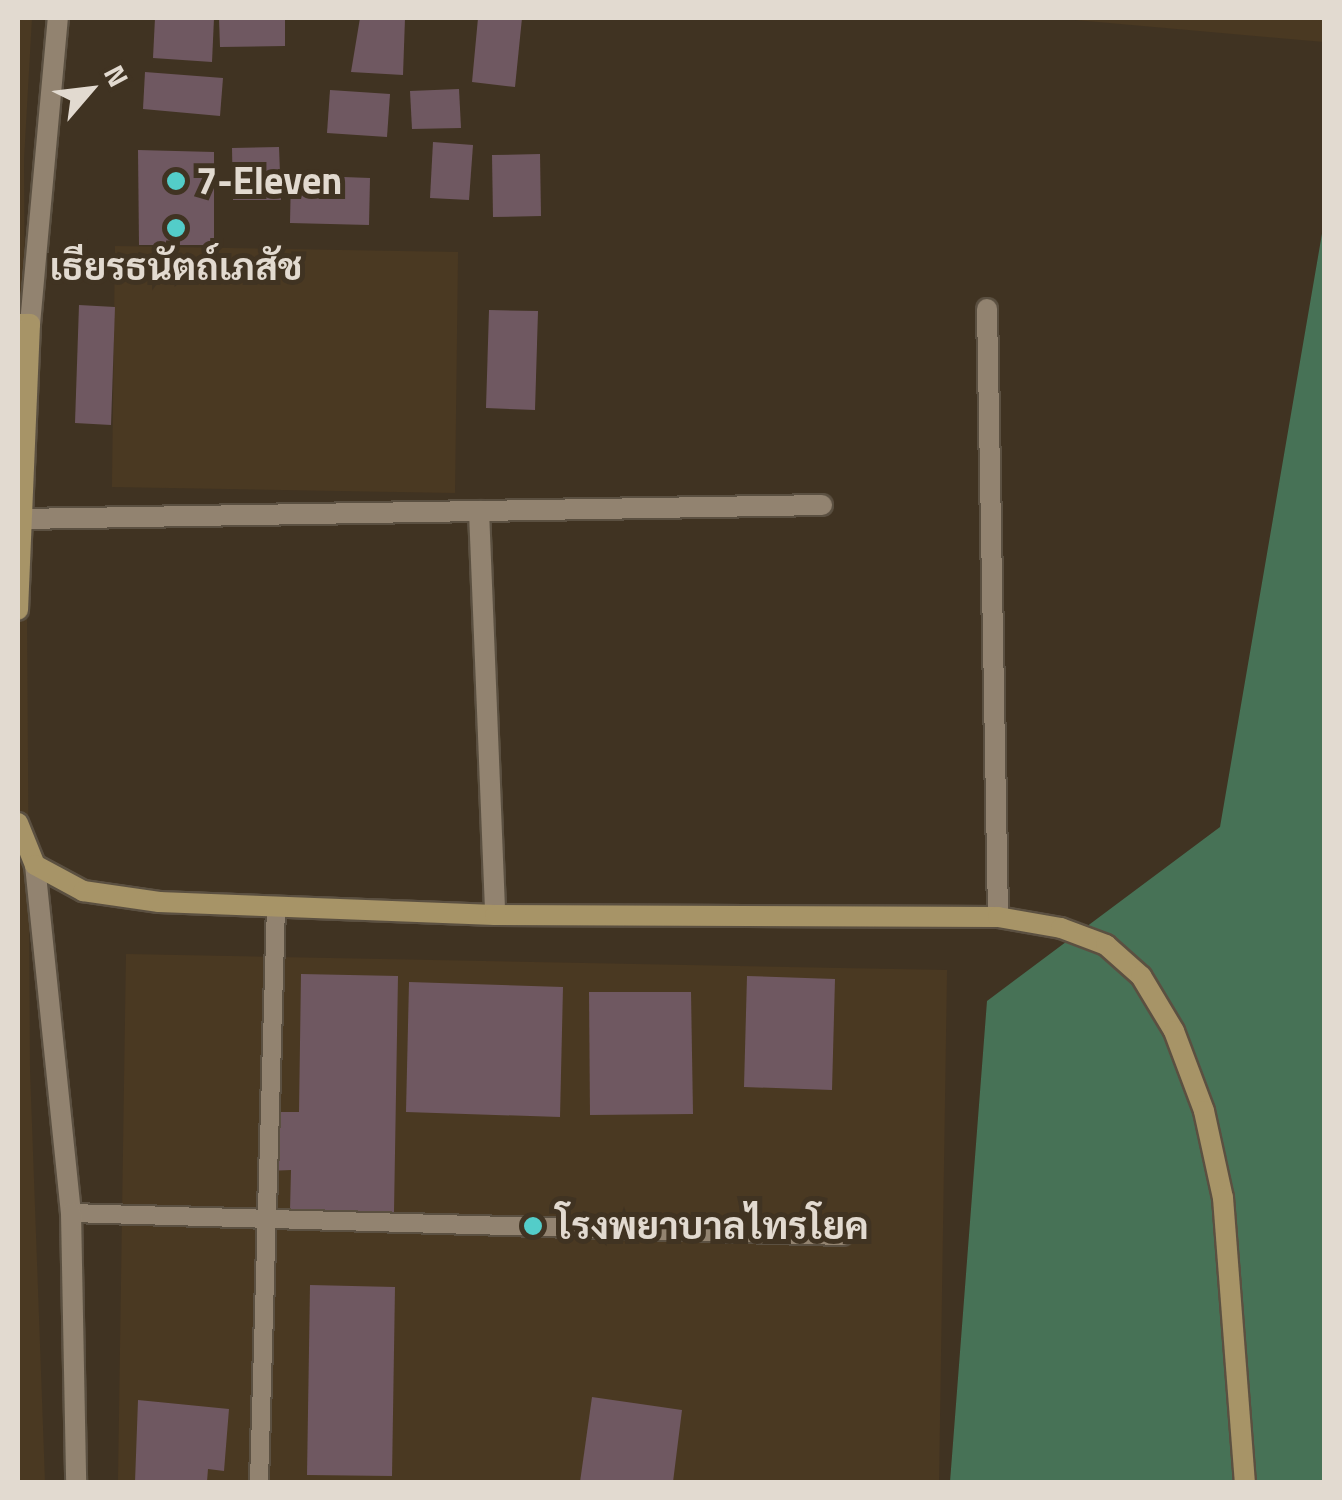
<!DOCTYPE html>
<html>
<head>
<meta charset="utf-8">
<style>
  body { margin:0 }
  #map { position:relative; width:1342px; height:1500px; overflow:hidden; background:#403322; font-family:"Titillium Web",Sarabun,sans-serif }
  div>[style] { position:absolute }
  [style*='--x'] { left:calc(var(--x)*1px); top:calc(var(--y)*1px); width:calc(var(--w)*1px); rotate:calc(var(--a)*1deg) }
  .built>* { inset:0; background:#4a3922 }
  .forest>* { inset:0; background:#477256 }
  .building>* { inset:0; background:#6f5861 }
  .roads { filter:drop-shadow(2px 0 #5b5041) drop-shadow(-2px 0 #5b5041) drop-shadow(0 2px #5b5041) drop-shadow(0 -2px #5b5041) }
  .lane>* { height:18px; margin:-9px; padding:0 9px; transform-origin:9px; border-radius:9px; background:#928370 }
  .street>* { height:20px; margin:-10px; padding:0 10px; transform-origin:10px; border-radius:10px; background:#928370 }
  .secondary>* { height:20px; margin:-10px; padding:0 10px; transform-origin:10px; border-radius:10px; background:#a79467 }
  .dots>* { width:28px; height:28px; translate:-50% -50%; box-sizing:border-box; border:5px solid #403322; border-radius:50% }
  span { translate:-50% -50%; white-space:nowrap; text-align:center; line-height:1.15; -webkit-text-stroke:10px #403322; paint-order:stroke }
  .poi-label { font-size:38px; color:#e2dad0; font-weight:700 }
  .left { translate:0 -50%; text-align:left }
  .frame { position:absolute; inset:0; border:20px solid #e2dad0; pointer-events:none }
  .north { position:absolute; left:40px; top:40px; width:100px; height:100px; -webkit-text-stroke:8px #403322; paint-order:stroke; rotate:62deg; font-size:28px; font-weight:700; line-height:40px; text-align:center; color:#e2dad0 }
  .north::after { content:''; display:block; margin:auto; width:35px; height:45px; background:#e2dad0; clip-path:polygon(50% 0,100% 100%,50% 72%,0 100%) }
</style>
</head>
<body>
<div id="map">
  <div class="built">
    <i style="clip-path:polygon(18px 18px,32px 18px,24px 159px,30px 1070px,45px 1482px,18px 1482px)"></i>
    <i style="clip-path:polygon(1053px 18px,1324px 18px,1324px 42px)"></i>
    <i style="clip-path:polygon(115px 246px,458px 252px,455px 493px,112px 487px)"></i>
    <i style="clip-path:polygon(126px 954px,947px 970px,939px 1482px,118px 1482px)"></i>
  </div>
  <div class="forest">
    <i style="clip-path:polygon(1324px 222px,1324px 1482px,950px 1482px,987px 1001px,1220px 827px)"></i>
  </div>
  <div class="building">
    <i style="clip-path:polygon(155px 18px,214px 18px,212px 62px,153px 58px)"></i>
    <i style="clip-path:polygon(219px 18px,285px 18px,285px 46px,220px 47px)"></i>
    <i style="clip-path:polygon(360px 18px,405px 18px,403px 75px,351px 72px)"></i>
    <i style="clip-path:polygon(478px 18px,522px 18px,515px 87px,472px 82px)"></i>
    <i style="clip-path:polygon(145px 72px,223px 78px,220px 116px,143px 109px)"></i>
    <i style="clip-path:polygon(459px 89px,461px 128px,412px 129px,410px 91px)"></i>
    <i style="clip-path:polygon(330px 90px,390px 94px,387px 137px,327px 133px)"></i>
    <i style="clip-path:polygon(433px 142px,473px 145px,469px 200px,430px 198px)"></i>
    <i style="clip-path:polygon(279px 147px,281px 200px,233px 200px,232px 148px)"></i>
    <i style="clip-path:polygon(138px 150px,214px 152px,214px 245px,139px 245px)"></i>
    <i style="clip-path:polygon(540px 154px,541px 216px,493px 217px,492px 155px)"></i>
    <i style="clip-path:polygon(291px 175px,370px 178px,369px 225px,290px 223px)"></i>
    <i style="clip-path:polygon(79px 305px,115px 307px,111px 425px,75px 423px)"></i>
    <i style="clip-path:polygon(489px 310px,538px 311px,535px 410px,486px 408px)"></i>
    <i style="clip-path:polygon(301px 974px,398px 976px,394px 1212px,290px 1210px,291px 1170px,267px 1171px,267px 1112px,299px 1112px)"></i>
    <i style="clip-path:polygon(747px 976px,835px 979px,832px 1090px,744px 1087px)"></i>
    <i style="clip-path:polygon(409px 982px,563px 987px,560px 1117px,406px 1112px)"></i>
    <i style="clip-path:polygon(589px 992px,691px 992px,693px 1114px,590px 1115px)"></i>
    <i style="clip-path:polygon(310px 1285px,395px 1287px,392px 1476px,307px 1475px)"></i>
    <i style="clip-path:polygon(592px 1397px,682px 1410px,673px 1482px,580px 1482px)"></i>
    <i style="clip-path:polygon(138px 1400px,229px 1409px,224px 1471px,208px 1469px,207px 1482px,135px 1482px)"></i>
  </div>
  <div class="roads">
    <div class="lane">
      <i style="--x:71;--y:1213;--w:772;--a:1.71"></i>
      <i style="--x:259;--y:1482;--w:575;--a:-88.31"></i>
    </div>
    <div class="street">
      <i style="--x:987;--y:309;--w:608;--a:88.96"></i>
      <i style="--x:30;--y:324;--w:307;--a:-84.8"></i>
      <i style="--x:479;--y:511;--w:404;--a:87.7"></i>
      <i style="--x:21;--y:519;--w:801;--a:-1"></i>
      <i style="--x:35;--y:865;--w:350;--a:84.1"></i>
      <i style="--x:71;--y:1213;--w:269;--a:88.9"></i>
    </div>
    <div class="secondary">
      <i style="--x:18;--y:324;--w:12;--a:0"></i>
      <i style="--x:30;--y:324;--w:286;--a:92.4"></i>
      <i style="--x:18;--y:823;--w:45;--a:68"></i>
      <i style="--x:35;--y:865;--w:55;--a:28.4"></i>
      <i style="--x:83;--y:891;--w:77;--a:8.2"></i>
      <i style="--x:159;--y:902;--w:336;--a:2.2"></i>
      <i style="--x:495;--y:915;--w:503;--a:0.23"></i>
      <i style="--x:998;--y:917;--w:64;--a:9.9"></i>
      <i style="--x:1061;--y:928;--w:48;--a:20.7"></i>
      <i style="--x:1106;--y:945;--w:47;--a:41.5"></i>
      <i style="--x:1141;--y:976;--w:64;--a:59"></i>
      <i style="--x:1174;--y:1031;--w:85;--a:69.4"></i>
      <i style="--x:1204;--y:1111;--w:89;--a:77.7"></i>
      <i style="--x:1223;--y:1198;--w:285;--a:85.6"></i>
    </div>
  </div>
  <div class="dots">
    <i style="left:176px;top:181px;background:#53cdc9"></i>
    <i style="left:176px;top:228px;background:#53cdc9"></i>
    <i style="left:533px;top:1226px;background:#53cdc9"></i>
  </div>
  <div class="poi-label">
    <span class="left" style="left:196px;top:181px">7-Eleven</span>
    <span style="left:176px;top:267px">เธียรธนัตถ์เภสัช</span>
    <span class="left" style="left:556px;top:1226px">โรงพยาบาลไทรโยค</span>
  </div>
  <div class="frame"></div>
  <div class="north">N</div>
</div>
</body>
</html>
